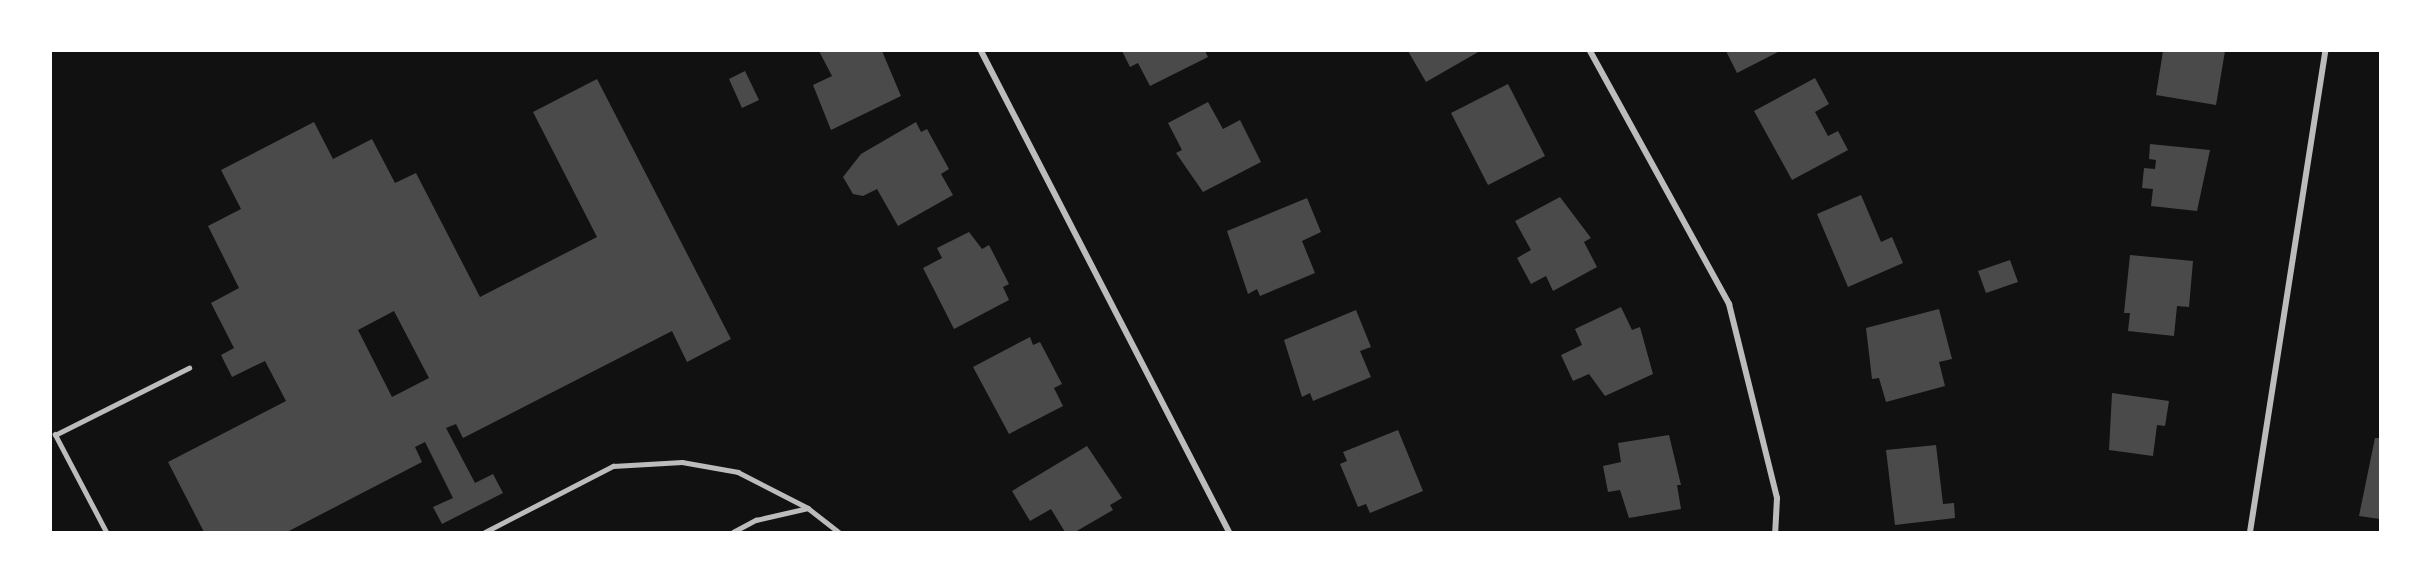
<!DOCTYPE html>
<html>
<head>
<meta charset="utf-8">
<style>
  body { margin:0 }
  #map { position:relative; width:2431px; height:583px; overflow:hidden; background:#111; font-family:Lato,sans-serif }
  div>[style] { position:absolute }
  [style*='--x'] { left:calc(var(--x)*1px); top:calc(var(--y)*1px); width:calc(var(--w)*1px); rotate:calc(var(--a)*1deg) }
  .building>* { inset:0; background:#4a4a4a }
  .service>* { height:4.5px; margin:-2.25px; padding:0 2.25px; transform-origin:2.25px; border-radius:2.25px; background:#bcbcbc }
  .minor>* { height:6px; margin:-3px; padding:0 3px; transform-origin:3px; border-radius:3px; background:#bcbcbc }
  span { translate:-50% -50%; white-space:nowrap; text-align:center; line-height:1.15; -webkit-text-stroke:4.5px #fff; paint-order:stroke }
  .frame { position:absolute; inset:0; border:52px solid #fff; pointer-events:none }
</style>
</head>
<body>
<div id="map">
  <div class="building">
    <i style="clip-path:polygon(819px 51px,882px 51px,901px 96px,831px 130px,813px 85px,832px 76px)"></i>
    <i style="clip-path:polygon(1122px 51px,1205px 51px,1208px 57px,1150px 86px,1138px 63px,1130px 67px)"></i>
    <i style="clip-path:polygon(1408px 51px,1480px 51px,1426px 82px)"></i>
    <i style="clip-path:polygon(1726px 51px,1780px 51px,1737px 73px)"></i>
    <i style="clip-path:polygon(2163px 51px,2225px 51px,2216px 105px,2156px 95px)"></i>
    <i style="clip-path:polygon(745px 71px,759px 100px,742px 108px,729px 79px)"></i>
    <i style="clip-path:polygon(1815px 78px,1829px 104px,1815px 112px,1828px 136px,1838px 131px,1848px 150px,1792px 180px,1754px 111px)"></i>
    <i style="clip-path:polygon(evenodd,597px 79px,731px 339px,687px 362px,672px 331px,463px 438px,456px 424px,446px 428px,475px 483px,493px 474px,503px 493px,442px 524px,433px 507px,453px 498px,425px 442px,415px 447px,422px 462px,287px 532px,204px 532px,168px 462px,286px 401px,265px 361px,232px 377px,221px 355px,234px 348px,211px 303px,239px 288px,208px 226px,241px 209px,221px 170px,314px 122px,333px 159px,372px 139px,395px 183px,416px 173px,480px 297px,597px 237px,533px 112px,597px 79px,394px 311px,429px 378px,392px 397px,358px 330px,394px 311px)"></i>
    <i style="clip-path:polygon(1508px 84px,1545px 156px,1488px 185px,1451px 113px)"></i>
    <i style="clip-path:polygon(1208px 102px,1223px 129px,1240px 120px,1261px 162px,1203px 192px,1176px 153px,1182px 150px,1168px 123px)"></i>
    <i style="clip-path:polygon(916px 122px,921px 132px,927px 129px,949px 169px,941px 174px,953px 195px,898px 226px,877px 189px,863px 196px,853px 194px,843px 177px,861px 154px)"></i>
    <i style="clip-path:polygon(2150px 144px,2210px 150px,2197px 211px,2151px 206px,2153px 189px,2142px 188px,2144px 168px,2155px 169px,2156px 160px,2149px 159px)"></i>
    <i style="clip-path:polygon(1861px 195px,1881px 242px,1892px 237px,1903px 263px,1848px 287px,1817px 214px)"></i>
    <i style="clip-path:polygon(1560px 197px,1591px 238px,1584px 242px,1597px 267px,1553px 291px,1546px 276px,1531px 284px,1517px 258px,1531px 250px,1515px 221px)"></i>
    <i style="clip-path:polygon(1307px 198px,1321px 232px,1302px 241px,1315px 273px,1260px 296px,1257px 289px,1248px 294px,1227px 231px)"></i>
    <i style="clip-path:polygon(969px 232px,982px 249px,989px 245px,1009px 284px,1003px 287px,1009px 300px,954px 329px,923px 268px,942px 258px,937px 248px)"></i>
    <i style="clip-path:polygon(2130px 255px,2193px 261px,2189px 307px,2177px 306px,2174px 336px,2128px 331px,2130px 313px,2124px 313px)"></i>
    <i style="clip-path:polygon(2010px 260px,2018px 282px,1986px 293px,1978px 271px)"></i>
    <i style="clip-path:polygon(1621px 307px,1632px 330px,1640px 327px,1653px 374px,1605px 396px,1589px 374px,1573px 381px,1561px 355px,1582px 345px,1575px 329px)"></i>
    <i style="clip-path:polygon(1939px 309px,1952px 359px,1939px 362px,1945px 386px,1886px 402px,1879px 378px,1872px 379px,1866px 328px)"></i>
    <i style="clip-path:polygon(1356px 310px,1371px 347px,1360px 351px,1371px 377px,1313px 401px,1310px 393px,1302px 397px,1284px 340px)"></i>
    <i style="clip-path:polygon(1030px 337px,1033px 345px,1040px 342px,1062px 384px,1054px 388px,1063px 406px,1009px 434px,973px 367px)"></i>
    <i style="clip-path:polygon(2112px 393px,2169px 401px,2165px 426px,2157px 425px,2153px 456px,2109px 450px)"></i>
    <i style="clip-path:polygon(1398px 430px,1423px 491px,1370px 513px,1366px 504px,1358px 507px,1340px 464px,1347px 461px,1343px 452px)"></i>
    <i style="clip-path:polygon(1669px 435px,1681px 485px,1677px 485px,1681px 509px,1629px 518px,1620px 490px,1608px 492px,1603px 466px,1621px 462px,1618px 443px)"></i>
    <i style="clip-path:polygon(2375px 438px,2380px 438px,2380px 519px,2359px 516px)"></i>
    <i style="clip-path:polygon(1936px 445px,1943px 504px,1954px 503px,1955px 518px,1895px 525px,1886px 450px)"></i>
    <i style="clip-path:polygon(1087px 446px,1122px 498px,1110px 505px,1113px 510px,1075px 532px,1065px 532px,1051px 509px,1030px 521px,1012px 491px)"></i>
  </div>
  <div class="service">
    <i style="--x:106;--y:532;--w:110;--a:-117.7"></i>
    <i style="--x:55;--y:435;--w:150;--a:-26.6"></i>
    <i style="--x:485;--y:532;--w:144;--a:-27.3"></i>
    <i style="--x:613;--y:466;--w:69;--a:-3.3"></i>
    <i style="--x:682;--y:462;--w:57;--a:10.1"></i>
    <i style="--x:738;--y:472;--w:79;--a:27.2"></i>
    <i style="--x:733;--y:532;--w:26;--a:-28"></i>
    <i style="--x:756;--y:520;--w:53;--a:-13"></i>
    <i style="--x:808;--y:508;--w:39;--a:38"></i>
  </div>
  <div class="minor">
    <i style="--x:981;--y:51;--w:541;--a:62.72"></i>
    <i style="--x:1590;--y:51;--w:289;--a:61.2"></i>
    <i style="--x:1729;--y:304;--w:200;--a:76.1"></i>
    <i style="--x:1777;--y:498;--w:34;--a:93"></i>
    <i style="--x:2250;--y:532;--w:487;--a:-81.1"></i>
  </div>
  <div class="frame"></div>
</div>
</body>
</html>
